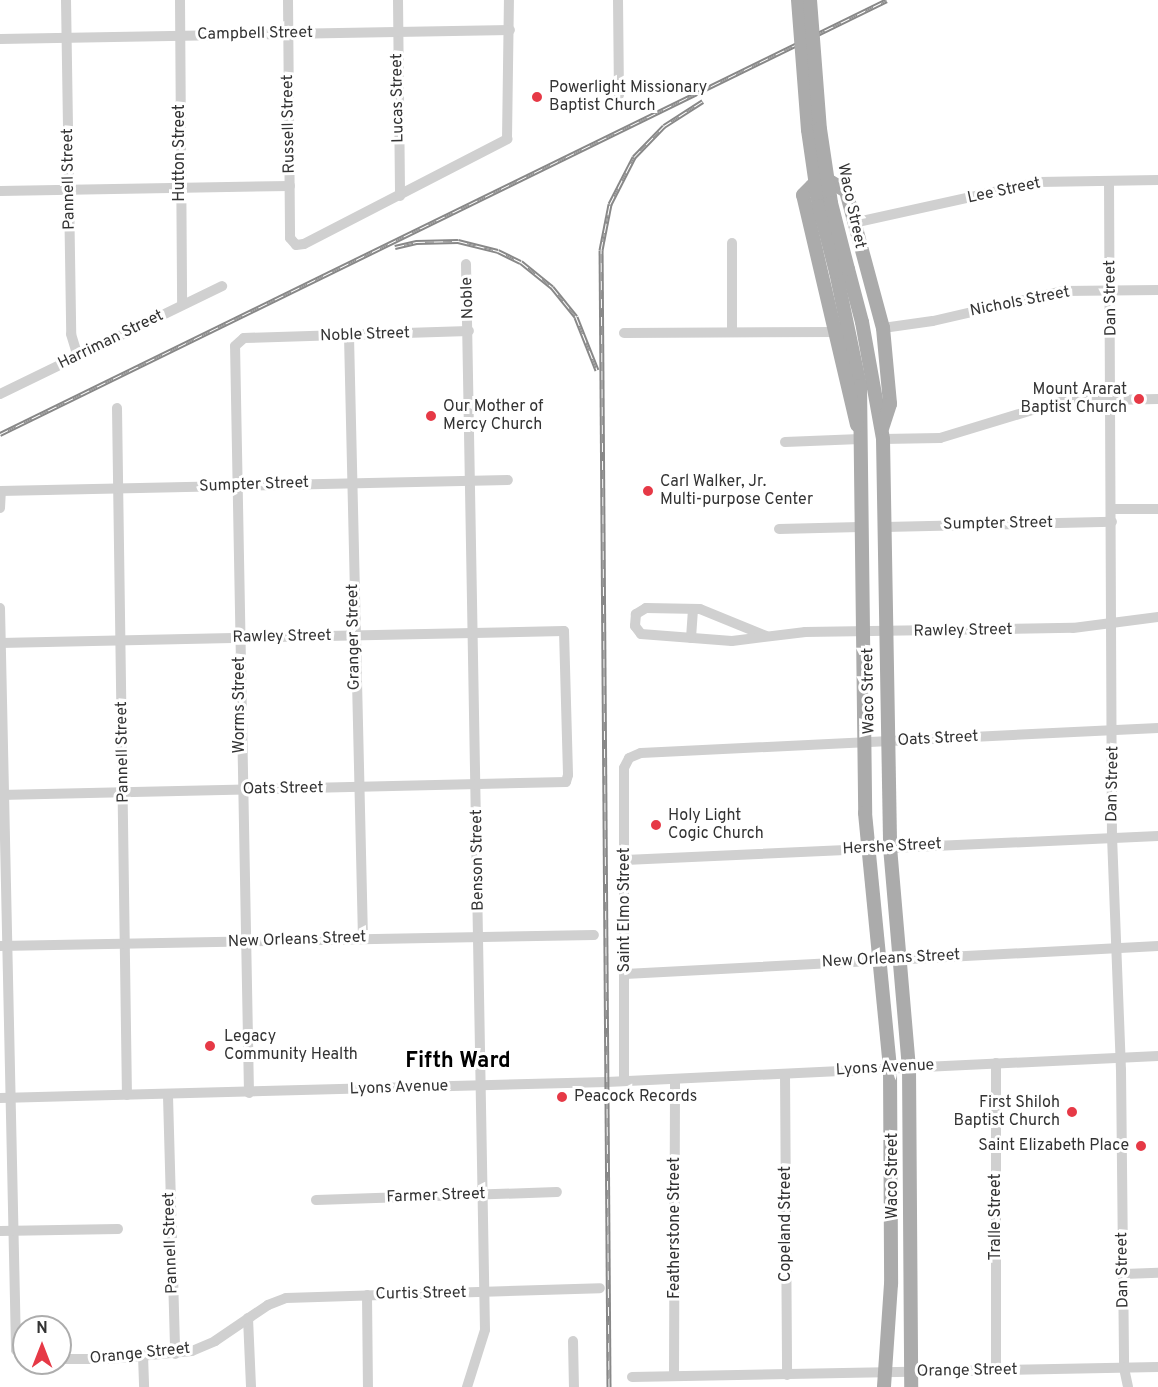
<!DOCTYPE html>
<html>
<head>
<meta charset="utf-8">
<style>
  body { margin:0 }
  #map { position:relative; width:1158px; height:1387px; overflow:hidden; background:#fff; font-family:Overpass,sans-serif }
  div>[style] { position:absolute }
  [style*='--x'] { left:calc(var(--x)*1px); top:calc(var(--y)*1px); width:calc(var(--w)*1px); rotate:calc(var(--a)*1deg) }
  .minor>* { height:10px; margin:-5px; padding:0 5px; transform-origin:5px; border-radius:5px; background:#d0d0d0 }
  .major>* { height:14px; margin:-7px; padding:0 7px; transform-origin:7px; border-radius:7px; background:#ababab }
  .rail>* { height:5px; margin-top:-2.5px; transform-origin:0; background:repeating-linear-gradient(90deg,#fff 0 9px,#888 0 18px); box-sizing:border-box; border-block:2px solid #888 }
  .major-bridge>* { height:14px; margin:-7px; padding:0 7px; transform-origin:7px; border-radius:7px; background:#ababab }
  .dots>* { width:16px; height:16px; translate:-50% -50%; box-sizing:border-box; border:3px solid #fff; border-radius:50% }
  span { translate:-50% -50%; white-space:nowrap; text-align:center; line-height:1.15; -webkit-text-stroke:6px #fff; paint-order:stroke }
  .street-label { font-size:16px; color:#333 }
  .poi-label { font-size:16px; color:#333 }
  .left { translate:0 -50%; text-align:left }
  .right { translate:-100% -50%; text-align:right }
  .district-label { font-size:22px; color:#000; font-weight:700 }
  .north { position:absolute; left:12px; top:1315px; width:60px; height:60px; box-sizing:border-box; background:#fff; border:2px solid #adadad; border-radius:50%; rotate:0deg; font-size:16px; font-weight:700; line-height:24px; text-align:center; color:#333 }
  .north::after { content:''; display:block; margin:auto; width:21px; height:27px; background:#e63946; clip-path:polygon(50% 0,100% 100%,50% 72%,0 100%) }
</style>
</head>
<body>
<div id="map">
  <div class="minor">
    <i style="--x:66;--y:0;--w:334;--a:89.1"></i>
    <i style="--x:71;--y:334;--w:24;--a:73"></i>
    <i style="--x:180;--y:0;--w:305;--a:89.6"></i>
    <i style="--x:288;--y:0;--w:238;--a:89.5"></i>
    <i style="--x:290;--y:238;--w:9;--a:49"></i>
    <i style="--x:296;--y:245;--w:8;--a:-7"></i>
    <i style="--x:304;--y:244;--w:229;--a:-27.3"></i>
    <i style="--x:507;--y:139;--w:139;--a:-89.2"></i>
    <i style="--x:398;--y:0;--w:196;--a:89.4"></i>
    <i style="--x:618;--y:0;--w:95;--a:89.4"></i>
    <i style="--x:0;--y:39;--w:510;--a:-1.01"></i>
    <i style="--x:1109;--y:181;--w:655;--a:89.74"></i>
    <i style="--x:1112;--y:836;--w:234;--a:87.8"></i>
    <i style="--x:1121;--y:1070;--w:298;--a:89.4"></i>
    <i style="--x:1124;--y:1368;--w:19;--a:78"></i>
    <i style="--x:0;--y:191;--w:290;--a:-1"></i>
    <i style="--x:853;--y:223;--w:190;--a:-12.4"></i>
    <i style="--x:1039;--y:182;--w:119;--a:-1"></i>
    <i style="--x:732;--y:243;--w:89;--a:90"></i>
    <i style="--x:466;--y:264;--w:1066;--a:88.98"></i>
    <i style="--x:485;--y:1330;--w:60;--a:107.5"></i>
    <i style="--x:883;--y:328;--w:50;--a:-8"></i>
    <i style="--x:933;--y:321;--w:133;--a:-13"></i>
    <i style="--x:1063;--y:291;--w:95;--a:-0.6"></i>
    <i style="--x:624;--y:333;--w:213;--a:-0.3"></i>
    <i style="--x:349;--y:336;--w:602;--a:88.67"></i>
    <i style="--x:0;--y:394;--w:247;--a:-25.9"></i>
    <i style="--x:117;--y:408;--w:687;--a:89.17"></i>
    <i style="--x:883;--y:439;--w:57;--a:-1"></i>
    <i style="--x:940;--y:438;--w:127;--a:-16.9"></i>
    <i style="--x:1062;--y:401;--w:96;--a:-1.2"></i>
    <i style="--x:785;--y:442;--w:75;--a:-2.3"></i>
    <i style="--x:0;--y:491;--w:508;--a:-1.24"></i>
    <i style="--x:0;--y:508;--w:17;--a:-87"></i>
    <i style="--x:1111;--y:509;--w:47;--a:0"></i>
    <i style="--x:885;--y:527;--w:227;--a:-1.3"></i>
    <i style="--x:779;--y:529;--w:81;--a:-1.4"></i>
    <i style="--x:0;--y:608;--w:742;--a:88.76"></i>
    <i style="--x:16;--y:1350;--w:11;--a:45"></i>
    <i style="--x:766;--y:636;--w:71;--a:-157.8"></i>
    <i style="--x:700;--y:609;--w:54;--a:-178.9"></i>
    <i style="--x:646;--y:608;--w:12;--a:149"></i>
    <i style="--x:636;--y:614;--w:12;--a:95"></i>
    <i style="--x:635;--y:626;--w:10;--a:53"></i>
    <i style="--x:641;--y:634;--w:91;--a:4.4"></i>
    <i style="--x:732;--y:641;--w:74;--a:-7"></i>
    <i style="--x:805;--y:632;--w:268;--a:-0.9"></i>
    <i style="--x:1073;--y:628;--w:86;--a:-7.4"></i>
    <i style="--x:691;--y:638;--w:29;--a:-86"></i>
    <i style="--x:0;--y:643;--w:564;--a:-1.22"></i>
    <i style="--x:564;--y:631;--w:144;--a:88.4"></i>
    <i style="--x:568;--y:775;--w:7;--a:106"></i>
    <i style="--x:566;--y:782;--w:566;--a:178.68"></i>
    <i style="--x:625;--y:860;--w:534;--a:-2.58"></i>
    <i style="--x:0;--y:946;--w:594;--a:-1.06"></i>
    <i style="--x:625;--y:974;--w:534;--a:-3.01"></i>
    <i style="--x:996;--y:1063;--w:308;--a:90"></i>
    <i style="--x:785;--y:1074;--w:301;--a:89.6"></i>
    <i style="--x:624;--y:1081;--w:313;--a:-90"></i>
    <i style="--x:624;--y:768;--w:11;--a:-63"></i>
    <i style="--x:629;--y:758;--w:13;--a:-23"></i>
    <i style="--x:641;--y:753;--w:518;--a:-2.77"></i>
    <i style="--x:249;--y:1093;--w:747;--a:-91.07"></i>
    <i style="--x:235;--y:346;--w:12;--a:-42"></i>
    <i style="--x:244;--y:338;--w:225;--a:-1.8"></i>
    <i style="--x:168;--y:1096;--w:258;--a:88.4"></i>
    <i style="--x:0;--y:1098;--w:607;--a:-1.51"></i>
    <i style="--x:607;--y:1082;--w:552;--a:-2.7"></i>
    <i style="--x:316;--y:1200;--w:241;--a:-1.9"></i>
    <i style="--x:0;--y:1231;--w:118;--a:-1"></i>
    <i style="--x:1124;--y:1274;--w:34;--a:-2"></i>
    <i style="--x:367;--y:1295;--w:92;--a:89.4"></i>
    <i style="--x:248;--y:1318;--w:69;--a:87.5"></i>
    <i style="--x:573;--y:1341;--w:46;--a:88.8"></i>
    <i style="--x:143;--y:1355;--w:32;--a:88"></i>
    <i style="--x:60;--y:1359;--w:49;--a:0"></i>
    <i style="--x:109;--y:1359;--w:83;--a:-5.5"></i>
    <i style="--x:192;--y:1351;--w:25;--a:-23"></i>
    <i style="--x:215;--y:1341;--w:64;--a:-34.2"></i>
    <i style="--x:268;--y:1305;--w:19;--a:-21"></i>
    <i style="--x:286;--y:1298;--w:314;--a:-1.8"></i>
    <i style="--x:674;--y:1376;--w:297;--a:-89.8"></i>
    <i style="--x:632;--y:1377;--w:526;--a:-1.09"></i>
  </div>
  <div class="major">
    <i style="--x:848;--y:269;--w:55;--a:75.2"></i>
    <i style="--x:862;--y:322;--w:119;--a:79.8"></i>
    <i style="--x:883;--y:439;--w:408;--a:89"></i>
    <i style="--x:890;--y:847;--w:221;--a:85.1"></i>
    <i style="--x:909;--y:1067;--w:320;--a:89.6"></i>
    <i style="--x:836;--y:272;--w:116;--a:78.1"></i>
    <i style="--x:860;--y:386;--w:427;--a:89.3"></i>
    <i style="--x:865;--y:813;--w:256;--a:84.4"></i>
    <i style="--x:890;--y:1068;--w:216;--a:89.7"></i>
    <i style="--x:891;--y:1284;--w:103;--a:93.9"></i>
    <i style="--x:857;--y:425;--w:236;--a:-103.2"></i>
    <i style="--x:803;--y:195;--w:13;--a:-45"></i>
    <i style="--x:812;--y:186;--w:19;--a:-12"></i>
    <i style="--x:831;--y:182;--w:17;--a:31"></i>
    <i style="--x:846;--y:191;--w:142;--a:74.9"></i>
    <i style="--x:883;--y:328;--w:76;--a:84.7"></i>
    <i style="--x:890;--y:404;--w:25;--a:108"></i>
  </div>
  <div class="rail">
    <i style="--x:395;--y:247;--w:22;--a:-13"></i>
    <i style="--x:416;--y:242;--w:42;--a:-1.4"></i>
    <i style="--x:458;--y:241;--w:41;--a:14"></i>
    <i style="--x:498;--y:251;--w:25;--a:26"></i>
    <i style="--x:521;--y:262;--w:40;--a:39"></i>
    <i style="--x:552;--y:287;--w:38;--a:51"></i>
    <i style="--x:576;--y:317;--w:57;--a:68.4"></i>
    <i style="--x:0;--y:434;--w:987;--a:-26.07"></i>
    <i style="--x:609;--y:1387;--w:1137;--a:-90.4"></i>
    <i style="--x:601;--y:250;--w:47;--a:-78.9"></i>
    <i style="--x:610;--y:204;--w:53;--a:-62.9"></i>
    <i style="--x:634;--y:157;--w:43;--a:-45.9"></i>
    <i style="--x:664;--y:126;--w:46;--a:-32.7"></i>
  </div>
  <div class="major-bridge">
    <i style="--x:798;--y:0;--w:130;--a:85.6"></i>
    <i style="--x:808;--y:130;--w:77;--a:81.8"></i>
    <i style="--x:819;--y:206;--w:68;--a:75.6"></i>
    <i style="--x:810;--y:0;--w:129;--a:85.6"></i>
    <i style="--x:820;--y:129;--w:75;--a:81.5"></i>
    <i style="--x:831;--y:203;--w:68;--a:75.6"></i>
  </div>
  <div class="dots">
    <i style="left:537px;top:97px;background:#e63946"></i>
    <i style="left:1139px;top:399px;background:#e63946"></i>
    <i style="left:431px;top:416px;background:#e63946"></i>
    <i style="left:648px;top:491px;background:#e63946"></i>
    <i style="left:656px;top:825px;background:#e63946"></i>
    <i style="left:210px;top:1046px;background:#e63946"></i>
    <i style="left:562px;top:1097px;background:#e63946"></i>
    <i style="left:1072px;top:1112px;background:#e63946"></i>
    <i style="left:1141px;top:1146px;background:#e63946"></i>
  </div>
  <div class="street-label">
    <span style="left:255px;top:34px;rotate:-1deg">Campbell Street</span>
    <span style="left:398px;top:98px;rotate:-91deg">Lucas Street</span>
    <span style="left:289px;top:124px;rotate:-91deg">Russell Street</span>
    <span style="left:180px;top:153px;rotate:-90deg">Hutton Street</span>
    <span style="left:69px;top:179px;rotate:-91deg">Pannell Street</span>
    <span style="left:1004px;top:191px;rotate:-12deg">Lee Street</span>
    <span style="left:851px;top:206px;rotate:78deg">Waco Street</span>
    <span style="left:468px;top:298px;rotate:-92deg">Noble</span>
    <span style="left:1111px;top:298px;rotate:-91deg">Dan Street</span>
    <span style="left:1020px;top:302px;rotate:-11deg">Nichols Street</span>
    <span style="left:365px;top:335px;rotate:-2deg">Noble Street</span>
    <span style="left:111px;top:340px;rotate:-26deg">Harriman Street</span>
    <span style="left:254px;top:485px;rotate:-2deg">Sumpter Street</span>
    <span style="left:998px;top:524px;rotate:-1deg">Sumpter Street</span>
    <span style="left:963px;top:631px;rotate:-1deg">Rawley Street</span>
    <span style="left:282px;top:637px;rotate:-1deg">Rawley Street</span>
    <span style="left:354px;top:637px;rotate:-91deg">Granger Street</span>
    <span style="left:869px;top:691px;rotate:-91deg">Waco Street</span>
    <span style="left:240px;top:705px;rotate:-90deg">Worms Street</span>
    <span style="left:938px;top:739px;rotate:-3deg">Oats Street</span>
    <span style="left:123px;top:752px;rotate:-91deg">Pannell Street</span>
    <span style="left:1113px;top:784px;rotate:-89deg">Dan Street</span>
    <span style="left:283px;top:789px;rotate:-1deg">Oats Street</span>
    <span style="left:892px;top:847px;rotate:-3deg">Hershe Street</span>
    <span style="left:478px;top:860px;rotate:-91deg">Benson Street</span>
    <span style="left:625px;top:910px;rotate:-90deg">Saint Elmo Street</span>
    <span style="left:297px;top:940px;rotate:-2deg">New Orleans Street</span>
    <span style="left:891px;top:959px;rotate:-3deg">New Orleans Street</span>
    <span style="left:885px;top:1068px;rotate:-3deg">Lyons Avenue</span>
    <span style="left:399px;top:1088px;rotate:-2deg">Lyons Avenue</span>
    <span style="left:893px;top:1176px;rotate:-90deg">Waco Street</span>
    <span style="left:436px;top:1196px;rotate:-2deg">Farmer Street</span>
    <span style="left:996px;top:1217px;rotate:-90deg">Tralle Street</span>
    <span style="left:786px;top:1224px;rotate:-90deg">Copeland Street</span>
    <span style="left:675px;top:1228px;rotate:-90deg">Featherstone Street</span>
    <span style="left:171px;top:1243px;rotate:-92deg">Pannell Street</span>
    <span style="left:1123px;top:1270px;rotate:-91deg">Dan Street</span>
    <span style="left:421px;top:1294px;rotate:-1deg">Curtis Street</span>
    <span style="left:140px;top:1354px;rotate:-6deg">Orange Street</span>
    <span style="left:967px;top:1371px;rotate:-1deg">Orange Street</span>
  </div>
  <div class="poi-label">
    <span class="left" style="left:549px;top:97px">Powerlight Missionary<br>Baptist Church</span>
    <span class="right" style="left:1127px;top:399px">Mount Ararat<br>Baptist Church</span>
    <span class="left" style="left:443px;top:416px">Our Mother of<br>Mercy Church</span>
    <span class="left" style="left:660px;top:491px">Carl Walker, Jr.<br>Multi-purpose Center</span>
    <span class="left" style="left:668px;top:825px">Holy Light<br>Cogic Church</span>
    <span class="left" style="left:224px;top:1046px">Legacy<br>Community Health</span>
    <span class="left" style="left:574px;top:1097px">Peacock Records</span>
    <span class="right" style="left:1060px;top:1112px">First Shiloh<br>Baptist Church</span>
    <span class="right" style="left:1129px;top:1146px">Saint Elizabeth Place</span>
  </div>
  <div class="district-label">
    <span style="left:458px;top:1062px">Fifth Ward</span>
  </div>
  <div class="north">N</div>
</div>
</body>
</html>
